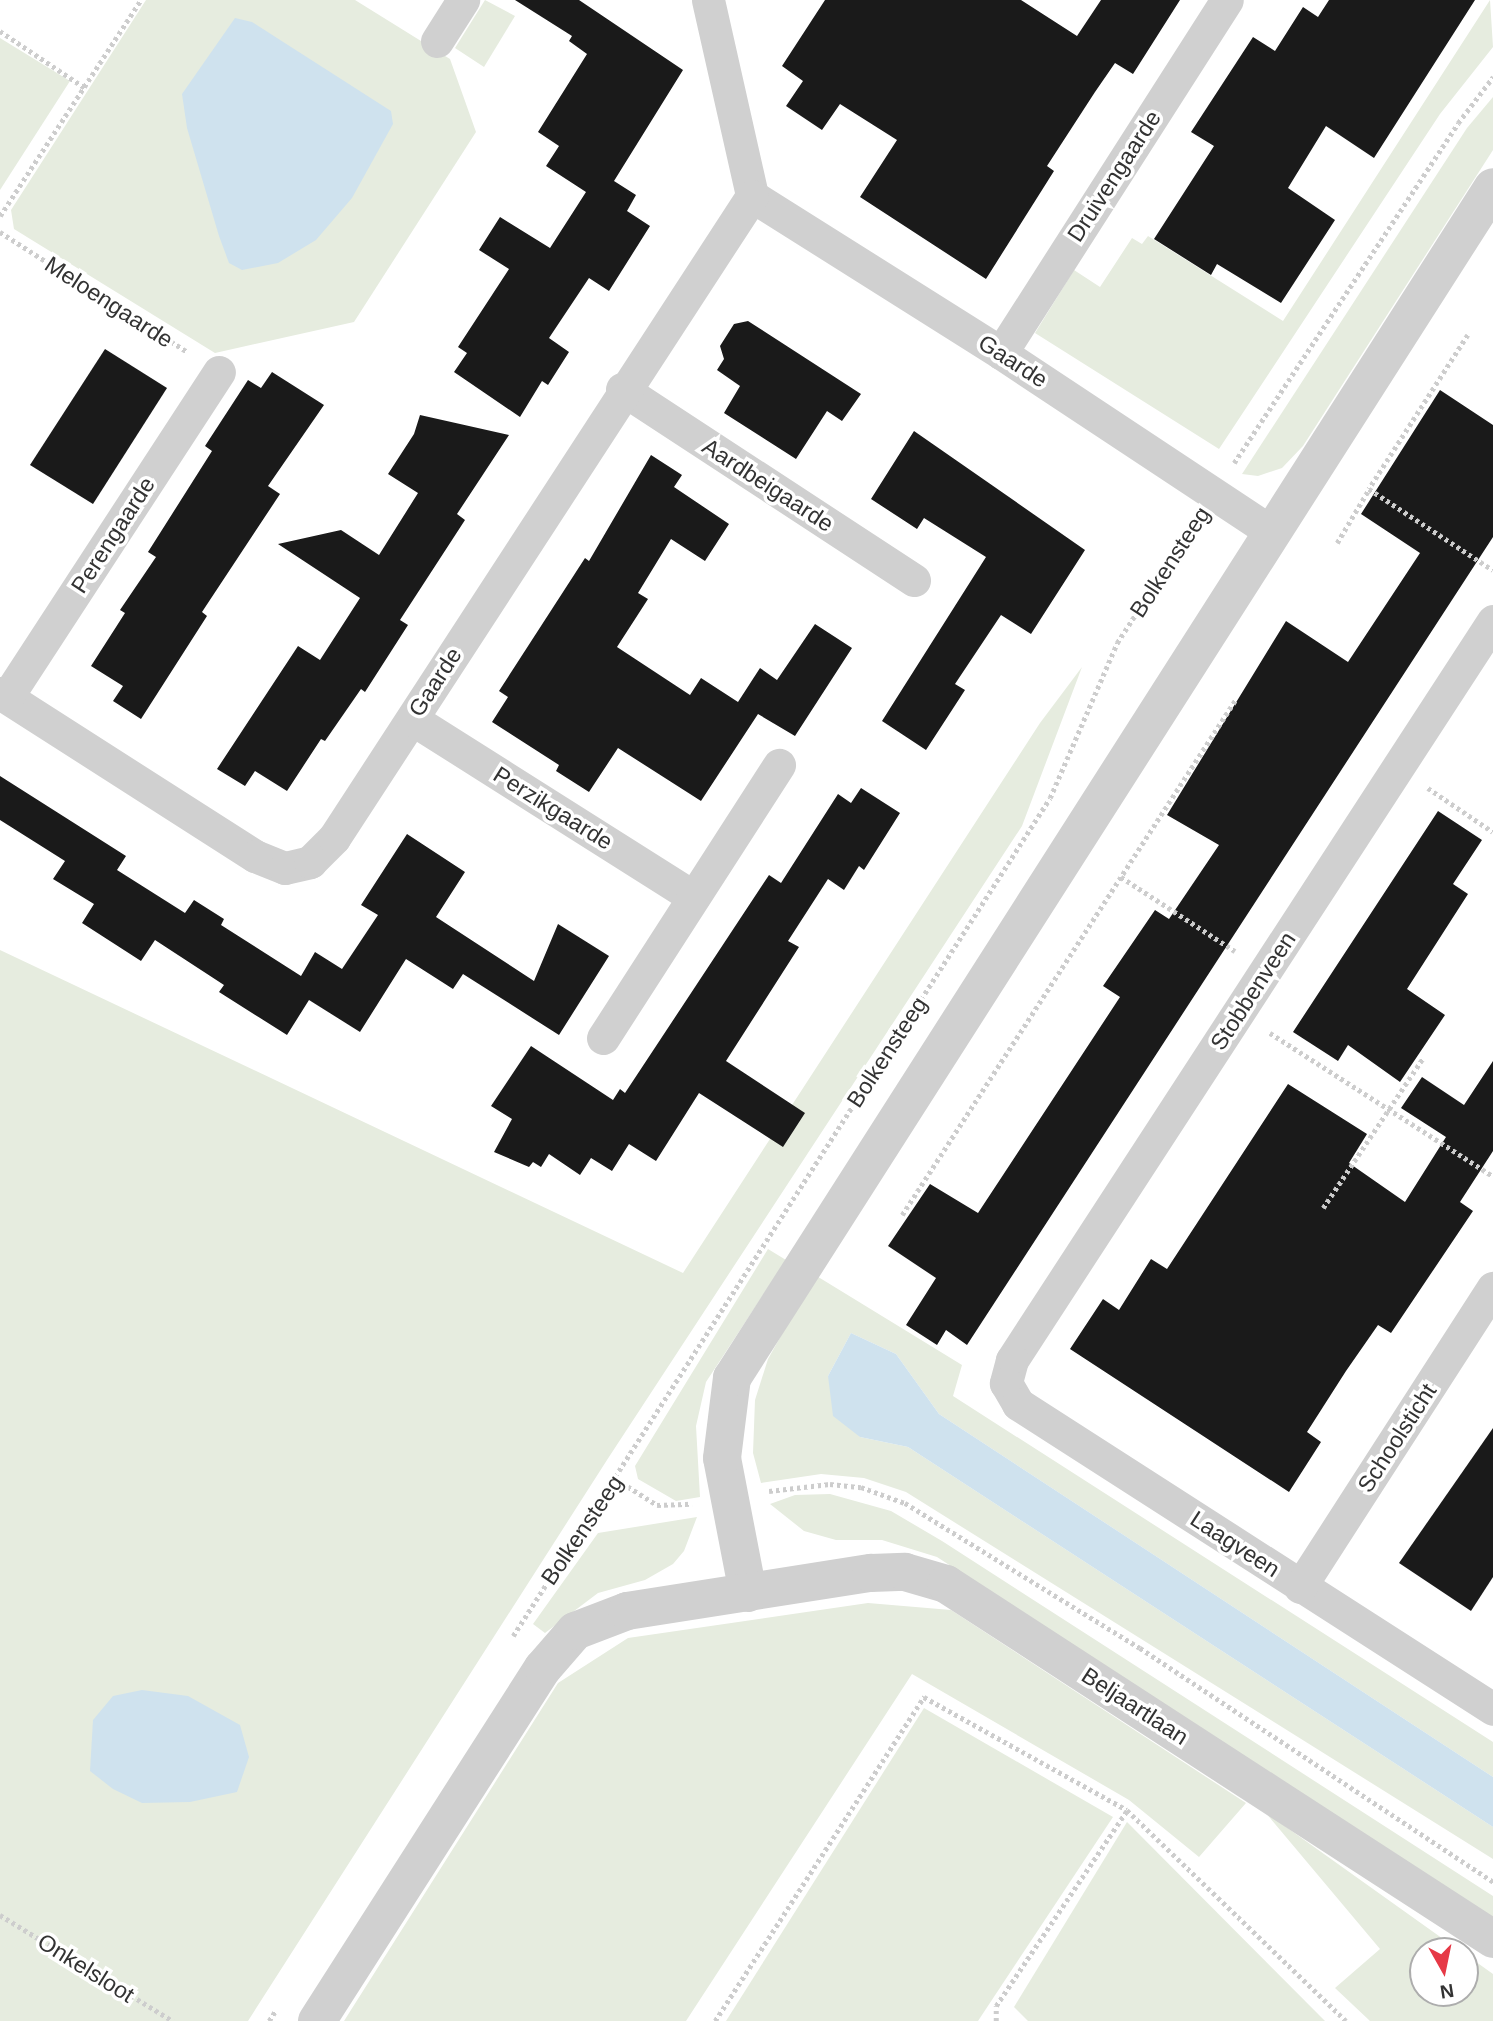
<!DOCTYPE html>
<html>
<head>
<meta charset="utf-8">
<style>
  body { margin:0 }
  #map { position:relative; width:1493px; height:2021px; overflow:hidden; background:#fff; font-family:Arial,sans-serif }
  div>[style] { position:absolute }
  [style*='--x'] { left:calc(var(--x)*1px); top:calc(var(--y)*1px); width:calc(var(--w)*1px); rotate:calc(var(--a)*1deg) }
  .green>* { inset:0; background:#e6ecdf }
  .water>* { inset:0; background:#cfe2ee }
  .building>* { inset:0; background:#1a1a1a }
  .path>* { height:4.5px; margin-top:-2.25px; transform-origin:0; background:repeating-linear-gradient(90deg,#cdcdcd 0 3.5px,transparent 0 7px) }
  .minor>* { height:33px; margin:-16.5px; padding:0 16.5px; transform-origin:16.5px; border-radius:16.5px; background:#d0d0d0 }
  .tertiary>* { height:38px; margin:-19px; padding:0 19px; transform-origin:19px; border-radius:19px; background:#d0d0d0 }
  span { translate:-50% -50%; white-space:nowrap; text-align:center; line-height:1.15; -webkit-text-stroke:7px #fff; paint-order:stroke }
  .street-label { font-size:23px; color:#333 }
  .north { position:absolute; left:1409px; top:1937px; width:70px; height:70px; box-sizing:border-box; background:#fff; border:2px solid #adadad; border-radius:50%; rotate:171deg; font-size:19px; font-weight:700; line-height:28px; text-align:center; color:#333 }
  .north::after { content:''; display:block; margin:auto; width:24px; height:32px; background:#e63946; clip-path:polygon(50% 0,100% 100%,50% 72%,0 100%) }
</style>
</head>
<body>
<div id="map">
  <div class="green">
    <i style="clip-path:polygon(146px 0,355px 0,450px 59px,476px 132px,354px 322px,215px 353px,14px 229px,11px 210px)"></i>
    <i style="clip-path:polygon(485px 0,515px 16px,484px 67px,455px 48px)"></i>
    <i style="clip-path:polygon(1490px 0,1493px 47px,1440px 114px,1219px 449px,1035px 333px,1074px 270px,1100px 287px,1132px 238px,1142px 244px,1148px 236px,1283px 321px)"></i>
    <i style="clip-path:polygon(0 38px,70px 81px,0 190px)"></i>
    <i style="clip-path:polygon(1493px 97px,1493px 150px,1303px 446px,1282px 468px,1258px 476px,1242px 474px,1467px 128px)"></i>
    <i style="clip-path:polygon(1082px 667px,1022px 826px,607px 1460px,248px 2021px,0 2021px,0 950px,683px 1273px,1040px 723px)"></i>
    <i style="clip-path:polygon(768px 1249px,786px 1260px,706px 1382px,696px 1426px,700px 1497px,676px 1501px,638px 1479px,635px 1466px)"></i>
    <i style="clip-path:polygon(815px 1275px,962px 1365px,953px 1396px,1493px 1742px,1493px 1777px,939px 1414px,896px 1354px,851px 1333px,828px 1376px,860px 1437px,908px 1447px,1493px 1827px,1493px 1859px,906px 1492px,864px 1478px,821px 1474px,761px 1483px,753px 1453px,755px 1400px,768px 1359px)"></i>
    <i style="clip-path:polygon(830px 1494px,891px 1511px,942px 1541px,1493px 1896px,1493px 1918px,937px 1557px,882px 1540px,836px 1540px,804px 1531px,770px 1504px,795px 1495px)"></i>
    <i style="clip-path:polygon(697px 1517px,684px 1551px,673px 1564px,645px 1580px,598px 1593px,545px 1633px,533px 1624px,598px 1533px)"></i>
    <i style="clip-path:polygon(868px 1603px,951px 1610px,1246px 1803px,1199px 1857px,1129px 1800px,912px 1674px,686px 2021px,344px 2021px,558px 1683px,628px 1638px)"></i>
    <i style="clip-path:polygon(924px 1708px,1113px 1817px,978px 2021px,726px 2021px)"></i>
    <i style="clip-path:polygon(1265px 1812px,1460px 1951px,1423px 1951px,1423px 1993px,1465px 1993px,1465px 1954px,1493px 1974px,1493px 2021px,1370px 2021px,1335px 1988px,1380px 1949px)"></i>
    <i style="clip-path:polygon(1127px 1822px,1325px 2021px,1028px 2021px,1014px 2007px)"></i>
  </div>
  <div class="water">
    <i style="clip-path:polygon(235px 18px,252px 22px,391px 111px,393px 124px,352px 198px,316px 240px,278px 263px,242px 270px,229px 263px,219px 236px,187px 128px,182px 94px)"></i>
    <i style="clip-path:polygon(851px 1333px,896px 1354px,939px 1414px,1493px 1777px,1493px 1827px,908px 1447px,860px 1437px,833px 1416px,828px 1376px)"></i>
    <i style="clip-path:polygon(142px 1690px,188px 1696px,240px 1725px,249px 1757px,237px 1792px,190px 1802px,142px 1803px,113px 1789px,90px 1771px,93px 1720px,113px 1696px)"></i>
  </div>
  <div class="building">
    <i style="clip-path:polygon(515px 0,579px 0,683px 70px,614px 181px,636px 195px,627px 211px,650px 226px,609px 291px,589px 278px,549px 338px,569px 352px,548px 385px,542px 381px,520px 417px,454px 372px,467px 353px,458px 347px,509px 269px,479px 250px,500px 217px,550px 248px,586px 192px,546px 166px,559px 146px,538px 132px,587px 54px,569px 41px,572px 36px)"></i>
    <i style="clip-path:polygon(825px 0,1021px 0,1077px 36px,1101px 0,1180px 0,1133px 74px,1115px 63px,1095px 92px,1047px 166px,1054px 171px,986px 279px,860px 197px,897px 140px,840px 104px,822px 130px,786px 106px,803px 81px,782px 66px)"></i>
    <i style="clip-path:polygon(1329px 0,1475px 0,1374px 158px,1326px 126px,1288px 188px,1335px 220px,1281px 303px,1217px 264px,1211px 275px,1154px 239px,1214px 146px,1191px 132px,1253px 37px,1275px 51px,1303px 7px,1318px 17px)"></i>
    <i style="clip-path:polygon(748px 321px,861px 394px,842px 421px,827px 411px,796px 459px,724px 413px,740px 386px,717px 370px,724px 359px,720px 346px,734px 324px)"></i>
    <i style="clip-path:polygon(105px 349px,167px 388px,93px 504px,30px 465px)"></i>
    <i style="clip-path:polygon(272px 372px,324px 405px,268px 486px,280px 494px,202px 612px,207px 616px,141px 719px,113px 701px,123px 686px,91px 666px,125px 613px,120px 610px,156px 557px,148px 552px,212px 451px,205px 446px,248px 380px,261px 388px)"></i>
    <i style="clip-path:polygon(1440px 390px,1493px 425px,1493px 537px,967px 1345px,946px 1330px,937px 1345px,906px 1325px,936px 1278px,888px 1246px,930px 1184px,978px 1213px,1120px 997px,1103px 986px,1155px 910px,1169px 919px,1219px 845px,1167px 815px,1286px 621px,1348px 662px,1420px 553px,1361px 514px)"></i>
    <i style="clip-path:polygon(420px 415px,509px 435px,457px 514px,465px 520px,400px 620px,408px 625px,365px 692px,361px 689px,325px 741px,321px 739px,287px 791px,255px 771px,245px 786px,217px 769px,298px 646px,320px 660px,360px 598px,278px 544px,341px 530px,379px 555px,418px 493px,388px 474px,414px 434px)"></i>
    <i style="clip-path:polygon(914px 431px,1085px 550px,1031px 634px,1001px 615px,955px 684px,965px 690px,926px 750px,882px 721px,986px 557px,924px 518px,917px 529px,871px 499px)"></i>
    <i style="clip-path:polygon(651px 455px,682px 475px,674px 487px,729px 524px,705px 561px,671px 539px,638px 593px,648px 599px,617px 647px,690px 695px,701px 678px,738px 702px,760px 668px,777px 680px,815px 624px,852px 648px,795px 736px,758px 714px,701px 801px,618px 748px,589px 792px,556px 771px,559px 765px,492px 722px,508px 697px,499px 691px,585px 558px,589px 561px)"></i>
    <i style="clip-path:polygon(0 776px,126px 856px,117px 870px,185px 913px,194px 900px,224px 919px,221px 925px,301px 976px,315px 952px,342px 969px,378px 915px,361px 905px,407px 834px,465px 872px,436px 917px,534px 981px,558px 924px,609px 956px,559px 1035px,463px 974px,453px 989px,406px 959px,360px 1032px,309px 1000px,287px 1035px,219px 992px,224px 985px,155px 940px,141px 961px,82px 923px,94px 904px,53px 879px,65px 861px,0 820px)"></i>
    <i style="clip-path:polygon(861px 788px,900px 813px,864px 870px,859px 866px,844px 890px,828px 879px,788px 941px,799px 947px,726px 1061px,805px 1113px,783px 1147px,699px 1093px,656px 1161px,629px 1144px,612px 1171px,591px 1158px,580px 1175px,549px 1154px,541px 1167px,533px 1162px,529px 1167px,494px 1152px,512px 1119px,491px 1106px,531px 1046px,613px 1100px,620px 1089px,625px 1093px,769px 875px,781px 883px,838px 794px,851px 803px)"></i>
    <i style="clip-path:polygon(1438px 811px,1482px 840px,1453px 884px,1468px 894px,1407px 989px,1445px 1015px,1400px 1082px,1348px 1045px,1338px 1061px,1293px 1032px)"></i>
    <i style="clip-path:polygon(1493px 1061px,1493px 1151px,1460px 1202px,1473px 1211px,1391px 1333px,1378px 1325px,1346px 1371px,1307px 1432px,1321px 1442px,1289px 1492px,1070px 1349px,1103px 1299px,1119px 1310px,1151px 1259px,1167px 1269px,1288px 1084px,1367px 1134px,1349px 1163px,1405px 1202px,1446px 1137px,1401px 1108px,1422px 1077px,1464px 1105px)"></i>
    <i style="clip-path:polygon(1493px 1428px,1493px 1577px,1471px 1611px,1399px 1563px)"></i>
  </div>
  <div class="path">
    <i style="--x:0;--y:31;--w:102;--a:33.8"></i>
    <i style="--x:0;--y:216;--w:258;--a:-56.9"></i>
    <i style="--x:0;--y:232;--w:223;--a:32.6"></i>
    <i style="--x:1468;--y:335;--w:183;--a:122.7"></i>
    <i style="--x:1369;--y:489;--w:148;--a:33.2"></i>
    <i style="--x:1234;--y:463;--w:407;--a:-56.6"></i>
    <i style="--x:1458;--y:123;--w:58;--a:-52.7"></i>
    <i style="--x:1337;--y:543;--w:63;--a:-59.3"></i>
    <i style="--x:1428;--y:788;--w:78;--a:34.1"></i>
    <i style="--x:1121;--y:877;--w:136;--a:33"></i>
    <i style="--x:1270;--y:1033;--w:265;--a:32.7"></i>
    <i style="--x:1323;--y:1208;--w:180;--a:-56.3"></i>
    <i style="--x:902;--y:1215;--w:615;--a:-57.09"></i>
    <i style="--x:616;--y:1479;--w:49;--a:32.4"></i>
    <i style="--x:657;--y:1505;--w:35;--a:-2"></i>
    <i style="--x:769;--y:1491;--w:61;--a:-6.5"></i>
    <i style="--x:830;--y:1484;--w:31;--a:6"></i>
    <i style="--x:861;--y:1487;--w:47;--a:20"></i>
    <i style="--x:905;--y:1503;--w:276;--a:31.7"></i>
    <i style="--x:1140;--y:1648;--w:424;--a:33.5"></i>
    <i style="--x:513;--y:1636;--w:995;--a:-57.35"></i>
    <i style="--x:1050;--y:798;--w:169;--a:-66.6"></i>
    <i style="--x:1117;--y:643;--w:140;--a:-57"></i>
    <i style="--x:0;--y:1915;--w:203;--a:31.5"></i>
    <i style="--x:269;--y:2021;--w:13;--a:-58"></i>
    <i style="--x:715;--y:2021;--w:386;--a:-57.2"></i>
    <i style="--x:924;--y:1697;--w:232;--a:29.1"></i>
    <i style="--x:1127;--y:1810;--w:304;--a:43.9"></i>
    <i style="--x:996;--y:2021;--w:15;--a:-90"></i>
    <i style="--x:996;--y:2006;--w:236;--a:-56.2"></i>
  </div>
  <div class="minor">
    <i style="--x:708;--y:0;--w:201;--a:77.3"></i>
    <i style="--x:752;--y:196;--w:294;--a:32.2"></i>
    <i style="--x:1001;--y:353;--w:323;--a:33.5"></i>
    <i style="--x:437;--y:41;--w:49;--a:-57.6"></i>
    <i style="--x:1001;--y:353;--w:419;--a:-57.4"></i>
    <i style="--x:622;--y:389;--w:349;--a:33.2"></i>
    <i style="--x:1493;--y:621;--w:882;--a:123.06"></i>
    <i style="--x:1012;--y:1360;--w:24;--a:105"></i>
    <i style="--x:1006;--y:1383;--w:24;--a:60"></i>
    <i style="--x:1018;--y:1404;--w:564;--a:32.7"></i>
    <i style="--x:0;--y:693;--w:303;--a:32.6"></i>
    <i style="--x:255;--y:856;--w:32;--a:22"></i>
    <i style="--x:285;--y:868;--w:26;--a:-13"></i>
    <i style="--x:310;--y:862;--w:34;--a:-45"></i>
    <i style="--x:334;--y:838;--w:766;--a:-56.93"></i>
    <i style="--x:7;--y:697;--w:388;--a:-56.9"></i>
    <i style="--x:412;--y:719;--w:333;--a:32.3"></i>
    <i style="--x:603;--y:1038;--w:325;--a:-57.2"></i>
    <i style="--x:1300;--y:1587;--w:356;--a:-57.2"></i>
  </div>
  <div class="tertiary">
    <i style="--x:748;--y:1593;--w:137;--a:-100.9"></i>
    <i style="--x:722;--y:1458;--w:81;--a:-82.9"></i>
    <i style="--x:732;--y:1378;--w:1413;--a:-57.42"></i>
    <i style="--x:317;--y:2021;--w:419;--a:-57.4"></i>
    <i style="--x:543;--y:1668;--w:49;--a:-49.1"></i>
    <i style="--x:575;--y:1631;--w:56;--a:-21"></i>
    <i style="--x:627;--y:1611;--w:247;--a:-8.9"></i>
    <i style="--x:871;--y:1573;--w:34;--a:-2"></i>
    <i style="--x:905;--y:1572;--w:43;--a:16.3"></i>
    <i style="--x:946;--y:1584;--w:652;--a:32.98"></i>
  </div>
  <div class="street-label">
    <span style="left:1114px;top:176px;rotate:-57deg">Druivengaarde</span>
    <span style="left:109px;top:302px;rotate:33deg">Meloengaarde</span>
    <span style="left:1013px;top:361px;rotate:33deg">Gaarde</span>
    <span style="left:768px;top:485px;rotate:33deg">Aardbeigaarde</span>
    <span style="left:113px;top:535px;rotate:-57deg">Perengaarde</span>
    <span style="left:1170px;top:562px;rotate:-57deg">Bolkensteeg</span>
    <span style="left:435px;top:682px;rotate:-57deg">Gaarde</span>
    <span style="left:553px;top:808px;rotate:32deg">Perzikgaarde</span>
    <span style="left:1253px;top:991px;rotate:-57deg">Stobbenveen</span>
    <span style="left:887px;top:1052px;rotate:-57deg">Bolkensteeg</span>
    <span style="left:1397px;top:1438px;rotate:-57deg">Schoolsticht</span>
    <span style="left:582px;top:1530px;rotate:-56deg">Bolkensteeg</span>
    <span style="left:1235px;top:1544px;rotate:33deg">Laagveen</span>
    <span style="left:1135px;top:1706px;rotate:33deg">Beljaartlaan</span>
    <span style="left:86px;top:1968px;rotate:32deg">Onkelsloot</span>
  </div>
  <div class="north">N</div>
</div>
</body>
</html>
